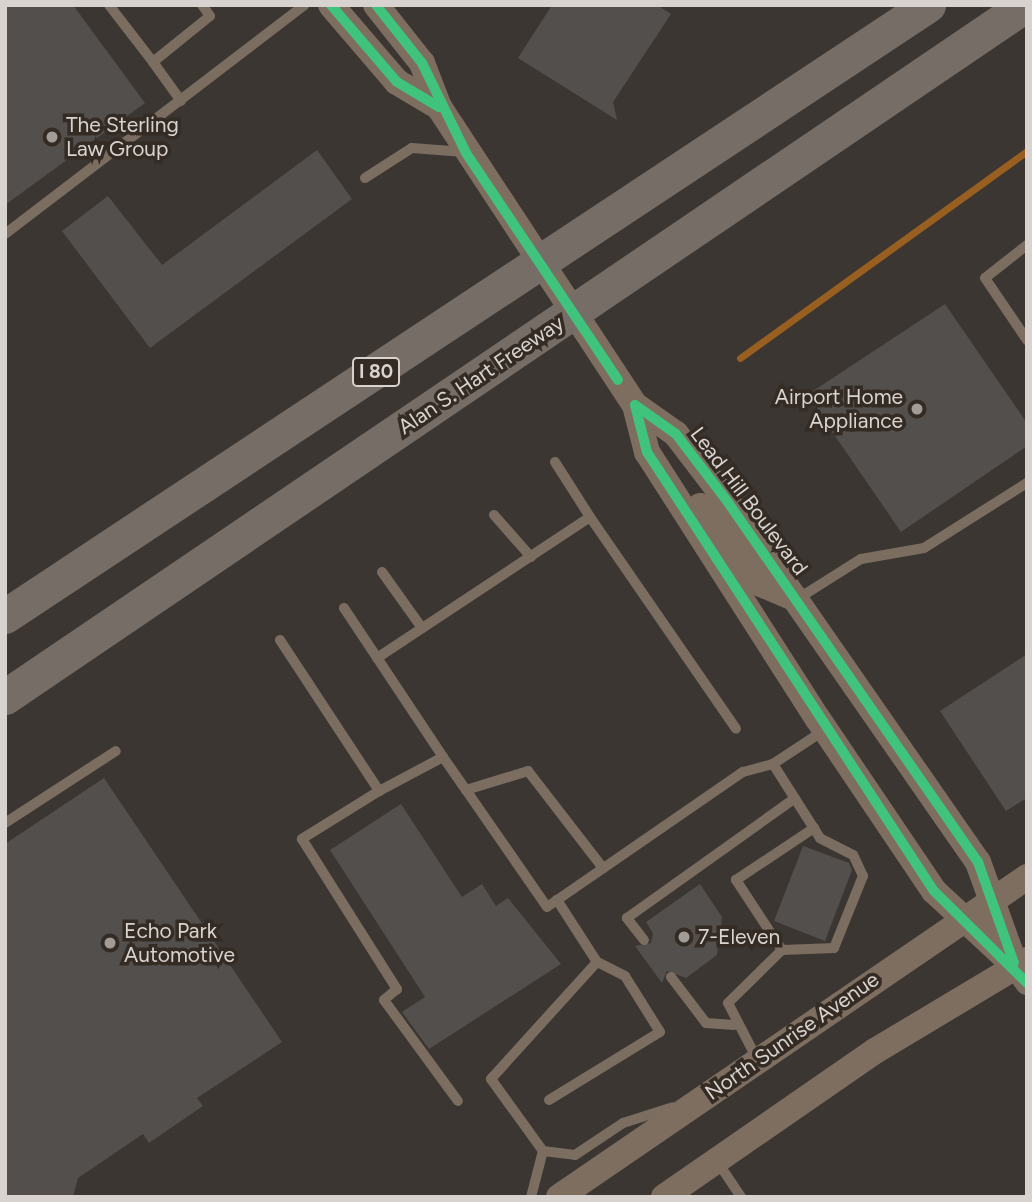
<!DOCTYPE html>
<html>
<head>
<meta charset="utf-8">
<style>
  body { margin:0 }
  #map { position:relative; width:1032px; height:1202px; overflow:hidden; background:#3b3632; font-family:Figtree,sans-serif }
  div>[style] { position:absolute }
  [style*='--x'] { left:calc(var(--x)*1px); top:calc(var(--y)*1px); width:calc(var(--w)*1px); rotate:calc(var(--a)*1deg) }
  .stream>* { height:7px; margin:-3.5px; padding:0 3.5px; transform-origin:3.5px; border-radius:3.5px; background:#995f20 }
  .building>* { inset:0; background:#534f4c }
  .service>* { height:10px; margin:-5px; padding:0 5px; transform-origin:5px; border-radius:5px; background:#7b6d60 }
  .tertiary>* { height:24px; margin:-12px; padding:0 12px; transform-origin:12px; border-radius:12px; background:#7b6d60 }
  .secondary>* { height:26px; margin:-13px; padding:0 13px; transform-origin:13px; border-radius:13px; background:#7d6e60 }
  .motorway>* { height:35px; margin:-17.5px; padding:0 17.5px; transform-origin:17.5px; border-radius:17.5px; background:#766d66 }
  .cycleway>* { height:10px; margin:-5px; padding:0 5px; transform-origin:5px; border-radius:5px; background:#40c37c }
  .dots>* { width:19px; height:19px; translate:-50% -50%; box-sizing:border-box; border:4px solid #342c24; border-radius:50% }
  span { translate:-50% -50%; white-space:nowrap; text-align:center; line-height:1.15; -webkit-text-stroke:7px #342c24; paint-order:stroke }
  .shield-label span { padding:2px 5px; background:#342c24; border:2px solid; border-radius:5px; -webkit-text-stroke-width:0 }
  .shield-label { font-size:19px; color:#d9d3cf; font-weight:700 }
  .poi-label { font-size:21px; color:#d9d3cf }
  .left { translate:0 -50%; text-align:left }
  .right { translate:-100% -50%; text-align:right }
  .street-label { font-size:21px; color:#d9d3cf }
  .frame { position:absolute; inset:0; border:7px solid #d9d3cf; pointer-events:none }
</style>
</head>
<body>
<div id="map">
  <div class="stream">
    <i style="--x:740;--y:358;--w:354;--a:-35.8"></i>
  </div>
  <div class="building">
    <i style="clip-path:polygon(5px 5px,73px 5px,145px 103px,5px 205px)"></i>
    <i style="clip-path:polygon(552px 5px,657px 5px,671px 14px,613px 102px,617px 120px,518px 58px)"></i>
    <i style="clip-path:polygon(317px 150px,352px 199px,150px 348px,62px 231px,108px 196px,162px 265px)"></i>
    <i style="clip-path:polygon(945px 304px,1027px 423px,1027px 446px,901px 532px,807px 395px)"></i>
    <i style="clip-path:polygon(1027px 654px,1027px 798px,1006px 811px,940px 711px)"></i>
    <i style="clip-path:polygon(104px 778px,282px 1042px,197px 1098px,203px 1106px,149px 1143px,143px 1134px,78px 1178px,73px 1197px,5px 1197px,5px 844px)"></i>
    <i style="clip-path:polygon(401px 804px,462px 897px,482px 884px,496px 906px,508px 898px,561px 964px,429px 1049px,402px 1012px,425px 997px,330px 850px)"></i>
    <i style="clip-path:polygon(803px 846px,849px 863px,852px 870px,825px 941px,774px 921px)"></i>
    <i style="clip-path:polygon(700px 884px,722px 917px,717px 955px,686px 978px,667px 971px,662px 983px,635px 946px,651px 943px,653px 933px,646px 922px)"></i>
  </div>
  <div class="service">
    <i style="--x:109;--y:5;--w:72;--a:52.3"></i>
    <i style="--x:153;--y:62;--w:73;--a:-38.9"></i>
    <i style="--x:210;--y:16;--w:14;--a:-126"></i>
    <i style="--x:153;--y:62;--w:48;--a:54.3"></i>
    <i style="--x:365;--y:178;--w:56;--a:-32.6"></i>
    <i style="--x:412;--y:148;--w:52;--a:4.4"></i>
    <i style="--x:5;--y:234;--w:377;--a:-37.4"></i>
    <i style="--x:1027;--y:245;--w:53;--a:141.8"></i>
    <i style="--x:985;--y:278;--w:75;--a:55.9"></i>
    <i style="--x:555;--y:462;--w:65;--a:57.5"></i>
    <i style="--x:494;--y:515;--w:56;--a:48.6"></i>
    <i style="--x:382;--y:572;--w:69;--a:54.5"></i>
    <i style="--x:799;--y:598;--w:73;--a:-32.2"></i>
    <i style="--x:861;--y:559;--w:64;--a:-9.9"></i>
    <i style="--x:924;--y:548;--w:122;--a:-32.3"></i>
    <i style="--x:344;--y:608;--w:179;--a:56.4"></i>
    <i style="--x:443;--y:757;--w:72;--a:152"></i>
    <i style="--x:280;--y:640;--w:181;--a:56.7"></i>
    <i style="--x:379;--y:791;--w:91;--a:148.1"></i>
    <i style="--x:302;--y:839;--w:178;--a:57.7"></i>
    <i style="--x:397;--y:989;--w:17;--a:140"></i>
    <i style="--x:384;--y:1000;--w:125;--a:53.8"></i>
    <i style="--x:377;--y:658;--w:255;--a:-33.5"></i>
    <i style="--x:590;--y:517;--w:257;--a:55.4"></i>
    <i style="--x:443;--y:757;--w:40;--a:55.1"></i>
    <i style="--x:466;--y:790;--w:65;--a:-17"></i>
    <i style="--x:528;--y:771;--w:123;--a:52.3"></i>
    <i style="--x:466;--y:790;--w:142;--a:55.3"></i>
    <i style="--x:547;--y:907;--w:238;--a:-34.6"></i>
    <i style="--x:743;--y:772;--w:31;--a:-15"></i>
    <i style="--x:773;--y:764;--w:60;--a:-33.4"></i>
    <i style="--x:5;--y:823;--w:132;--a:-33"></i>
    <i style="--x:644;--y:940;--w:28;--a:-128"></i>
    <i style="--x:627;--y:918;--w:206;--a:-35.5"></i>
    <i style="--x:782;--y:950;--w:84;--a:-123.3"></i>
    <i style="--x:736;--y:880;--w:94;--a:-33.7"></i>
    <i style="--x:597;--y:962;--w:158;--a:132.2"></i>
    <i style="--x:491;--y:1079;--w:89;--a:54.2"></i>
    <i style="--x:543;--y:1151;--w:32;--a:7"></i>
    <i style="--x:575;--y:1155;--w:58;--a:-33.7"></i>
    <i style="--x:623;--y:1123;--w:52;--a:-17.7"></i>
    <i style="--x:671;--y:977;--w:58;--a:52.7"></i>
    <i style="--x:706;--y:1023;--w:28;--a:4"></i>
    <i style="--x:757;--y:1059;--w:63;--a:-117.4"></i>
    <i style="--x:728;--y:1003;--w:76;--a:-44.5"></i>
    <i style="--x:782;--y:950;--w:52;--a:-2.2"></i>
    <i style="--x:834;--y:948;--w:78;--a:-68.1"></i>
    <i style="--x:863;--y:876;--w:23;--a:-115"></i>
    <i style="--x:853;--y:855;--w:37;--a:-153"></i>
    <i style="--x:820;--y:838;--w:88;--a:-122.4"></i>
    <i style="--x:549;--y:1100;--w:130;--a:-31.5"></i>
    <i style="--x:660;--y:1032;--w:66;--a:-122"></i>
    <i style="--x:625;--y:976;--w:31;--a:-153"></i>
    <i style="--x:597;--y:962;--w:74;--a:-122.8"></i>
    <i style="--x:717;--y:1161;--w:43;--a:56.3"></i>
    <i style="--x:531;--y:1197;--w:48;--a:-75.4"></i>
  </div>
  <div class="tertiary">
    <i style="--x:1015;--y:966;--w:21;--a:55"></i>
  </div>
  <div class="secondary">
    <i style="--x:331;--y:5;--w:101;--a:49.4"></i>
    <i style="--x:397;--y:82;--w:49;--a:30.8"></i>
    <i style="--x:376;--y:5;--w:74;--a:51.6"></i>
    <i style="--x:422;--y:63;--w:47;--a:68.9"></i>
    <i style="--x:439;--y:107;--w:357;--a:56.7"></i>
    <i style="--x:635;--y:405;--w:49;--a:75.7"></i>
    <i style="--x:647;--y:452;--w:317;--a:57.4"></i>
    <i style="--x:818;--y:719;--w:207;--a:56"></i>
    <i style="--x:934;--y:891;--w:110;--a:42.8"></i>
    <i style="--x:635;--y:405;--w:50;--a:35.3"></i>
    <i style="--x:676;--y:434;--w:84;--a:52.7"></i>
    <i style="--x:727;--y:501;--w:440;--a:55.2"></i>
    <i style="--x:978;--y:862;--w:106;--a:70.2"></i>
    <i style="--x:700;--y:506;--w:99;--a:52"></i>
    <i style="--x:761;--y:584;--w:39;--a:23"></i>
    <i style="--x:559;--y:1197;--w:567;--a:-34.36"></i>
    <i style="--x:664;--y:1197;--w:257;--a:-34.7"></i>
    <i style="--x:875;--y:1051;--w:177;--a:-30.9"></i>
  </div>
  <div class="motorway">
    <i style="--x:5;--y:616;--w:1107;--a:-33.5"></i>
    <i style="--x:5;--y:697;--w:1233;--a:-34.15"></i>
  </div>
  <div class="cycleway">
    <i style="--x:331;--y:5;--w:101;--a:49.4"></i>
    <i style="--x:397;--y:82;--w:49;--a:30.8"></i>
    <i style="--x:376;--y:5;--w:74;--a:51.6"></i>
    <i style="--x:422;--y:63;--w:100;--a:63.9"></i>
    <i style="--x:466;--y:153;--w:273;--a:56.2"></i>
    <i style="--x:635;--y:405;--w:49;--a:75.7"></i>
    <i style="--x:647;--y:452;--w:524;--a:56.83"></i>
    <i style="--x:934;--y:891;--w:131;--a:44.7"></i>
    <i style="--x:635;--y:405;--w:50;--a:35.3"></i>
    <i style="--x:676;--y:434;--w:84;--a:52.7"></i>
    <i style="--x:727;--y:501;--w:440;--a:55.2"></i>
    <i style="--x:978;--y:862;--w:107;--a:70.4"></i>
  </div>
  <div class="dots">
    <i style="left:52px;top:137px;background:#a29c98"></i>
    <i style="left:917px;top:409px;background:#a29c98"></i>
    <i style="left:684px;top:937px;background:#a29c98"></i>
    <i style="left:110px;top:943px;background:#a29c98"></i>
  </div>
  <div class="shield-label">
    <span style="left:376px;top:372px">I 80</span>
  </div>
  <div class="poi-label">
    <span class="left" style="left:66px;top:137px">The Sterling<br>Law Group</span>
    <span class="right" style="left:903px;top:409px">Airport Home<br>Appliance</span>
    <span class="left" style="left:124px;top:943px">Echo Park<br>Automotive</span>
    <span class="left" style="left:698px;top:937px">7-Eleven</span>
  </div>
  <div class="street-label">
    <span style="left:481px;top:375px;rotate:-34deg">Alan S. Hart Freeway</span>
    <span style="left:749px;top:501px;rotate:53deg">Lead Hill Boulevard</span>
    <span style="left:792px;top:1036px;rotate:-35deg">North Sunrise Avenue</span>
  </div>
  <div class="frame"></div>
</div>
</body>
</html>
